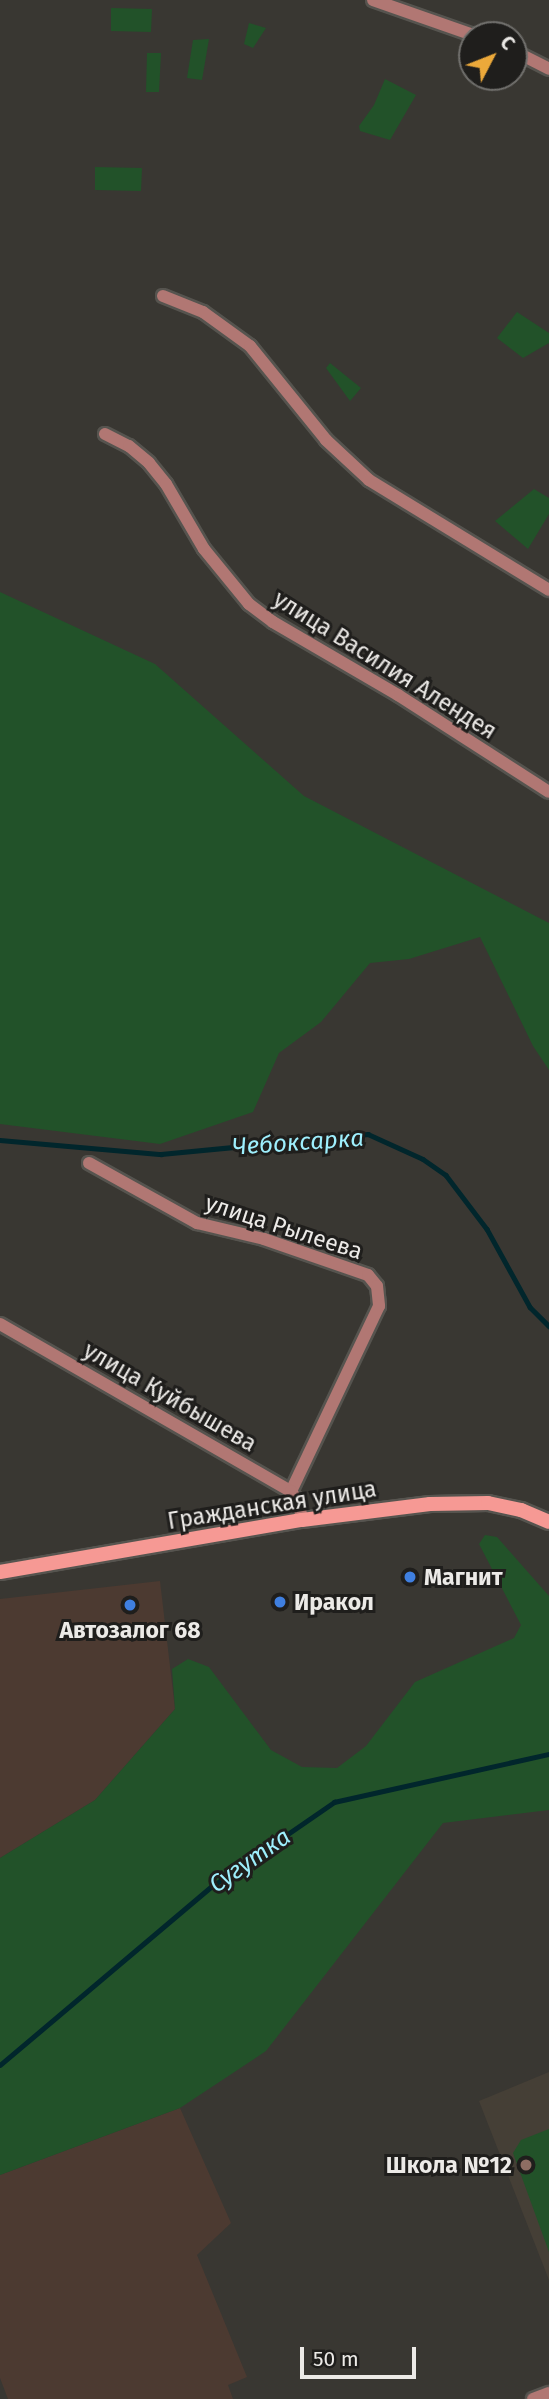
<!DOCTYPE html>
<html>
<head>
<meta charset="utf-8">
<style>
  body { margin:0 }
  #map { position:relative; width:549px; height:2399px; overflow:hidden; background:#393732; font-family:"Fira Sans",sans-serif }
  div>[style] { position:absolute }
  [style*='--x'] { left:calc(var(--x)*1px); top:calc(var(--y)*1px); width:calc(var(--w)*1px); rotate:calc(var(--a)*1deg) }
  .built>* { inset:0; background:#453f36 }
  .industrial>* { inset:0; background:#4c3a31 }
  .green>* { inset:0; background:#225229 }
  .stream>* { height:4.5px; margin:-2.25px; padding:0 2.25px; transform-origin:2.25px; border-radius:2.25px; background:#01262c }
  .roads { filter:drop-shadow(2px 0 #56544f) drop-shadow(-2px 0 #56544f) drop-shadow(0 2px #56544f) drop-shadow(0 -2px #56544f) }
  .minor>* { height:12px; margin:-6px; padding:0 6px; transform-origin:6px; border-radius:6px; background:#b17773 }
  .secondary>* { height:14px; margin:-7px; padding:0 7px; transform-origin:7px; border-radius:7px; background:#f69994 }
  .dots>* { width:19px; height:19px; translate:-50% -50%; box-sizing:border-box; border:4px solid #1f1e1c; border-radius:50% }
  span { translate:-50% -50%; white-space:nowrap; text-align:center; line-height:1.15; -webkit-text-stroke:6px #1f1e1c; paint-order:stroke }
  .street-label { font-size:23px; color:#eceae7 }
  .poi-label { font-size:23px; color:#eceae7; font-weight:700 }
  .left { translate:0 -50%; text-align:left }
  .right { translate:-100% -50%; text-align:right }
  .water-label { font-size:24px; color:#9eeffd; font-style:italic }
  .north { position:absolute; left:458px; top:21px; width:70px; height:70px; box-sizing:border-box; background:#1f1e1c; border:2px solid #71706d; border-radius:50%; rotate:48deg; font-size:19px; font-weight:700; line-height:28px; text-align:center; color:#eceae7 }
  .north::after { content:''; display:block; margin:auto; width:24px; height:32px; background:#eca93a; clip-path:polygon(50% 0,100% 100%,50% 72%,0 100%) }
  .scale { position:absolute; left:300px; top:2347px; width:116px; height:32px; box-sizing:border-box; border:4px solid #eceae7; border-top:0; padding-left:9px; font-size:21px; line-height:24px; white-space:nowrap; color:#eceae7; -webkit-text-stroke:5px #1f1e1c; paint-order:stroke }
</style>
</head>
<body>
<div id="map">
  <div class="built">
    <i style="clip-path:polygon(549px 2072px,549px 2280px,479px 2101px)"></i>
  </div>
  <div class="industrial">
    <i style="clip-path:polygon(160px 1581px,175px 1709px,95px 1800px,0 1858px,0 1599px)"></i>
    <i style="clip-path:polygon(180px 2108px,231px 2223px,197px 2255px,247px 2377px,228px 2385px,233px 2399px,8px 2399px,0 2378px,0 2175px)"></i>
  </div>
  <div class="green">
    <i style="clip-path:polygon(111px 8px,152px 9px,151px 32px,111px 31px)"></i>
    <i style="clip-path:polygon(249px 23px,266px 28px,253px 48px,244px 44px)"></i>
    <i style="clip-path:polygon(209px 39px,202px 80px,187px 78px,193px 40px)"></i>
    <i style="clip-path:polygon(147px 53px,161px 53px,159px 92px,146px 92px)"></i>
    <i style="clip-path:polygon(385px 79px,416px 95px,390px 140px,360px 131px,359px 126px,374px 105px)"></i>
    <i style="clip-path:polygon(95px 167px,142px 168px,141px 191px,95px 190px)"></i>
    <i style="clip-path:polygon(517px 312px,549px 333px,549px 343px,523px 358px,497px 338px)"></i>
    <i style="clip-path:polygon(330px 363px,361px 388px,350px 401px,326px 368px)"></i>
    <i style="clip-path:polygon(534px 489px,549px 498px,549px 514px,528px 549px,495px 521px)"></i>
    <i style="clip-path:polygon(0 592px,155px 664px,304px 796px,549px 923px,549px 1070px,533px 1046px,480px 937px,409px 959px,370px 963px,321px 1022px,279px 1053px,253px 1112px,160px 1144px,0 1124px)"></i>
    <i style="clip-path:polygon(485px 1535px,497px 1537px,549px 1596px,549px 1810px,443px 1823px,266px 2051px,180px 2108px,0 2175px,0 1858px,95px 1800px,175px 1709px,172px 1669px,188px 1659px,209px 1667px,271px 1750px,302px 1767px,337px 1768px,366px 1746px,415px 1682px,514px 1638px,521px 1625px,479px 1544px)"></i>
    <i style="clip-path:polygon(549px 2129px,549px 2252px,513px 2153px,521px 2140px)"></i>
  </div>
  <div class="stream">
    <i style="--x:0;--y:1140;--w:162;--a:5"></i>
    <i style="--x:161;--y:1154;--w:208;--a:-5.5"></i>
    <i style="--x:368;--y:1134;--w:60;--a:24.4"></i>
    <i style="--x:423;--y:1159;--w:28;--a:35"></i>
    <i style="--x:446;--y:1175;--w:68;--a:52.8"></i>
    <i style="--x:487;--y:1229;--w:89;--a:61.1"></i>
    <i style="--x:530;--y:1307;--w:27;--a:45"></i>
    <i style="--x:0;--y:2065;--w:276;--a:-40.2"></i>
    <i style="--x:211;--y:1887;--w:150;--a:-34.6"></i>
    <i style="--x:334;--y:1802;--w:220;--a:-12.6"></i>
  </div>
  <div class="roads">
    <div class="minor">
      <i style="--x:373;--y:0;--w:106;--a:19.3"></i>
      <i style="--x:514;--y:51;--w:39;--a:27"></i>
      <i style="--x:163;--y:296;--w:43;--a:21.8"></i>
      <i style="--x:203;--y:312;--w:58;--a:35.9"></i>
      <i style="--x:250;--y:346;--w:121;--a:51"></i>
      <i style="--x:326;--y:440;--w:59;--a:42.9"></i>
      <i style="--x:369;--y:480;--w:211;--a:31.4"></i>
      <i style="--x:105;--y:434;--w:27;--a:27"></i>
      <i style="--x:129;--y:446;--w:26;--a:40"></i>
      <i style="--x:149;--y:463;--w:27;--a:51"></i>
      <i style="--x:166;--y:484;--w:75;--a:59.7"></i>
      <i style="--x:204;--y:549;--w:71;--a:50.7"></i>
      <i style="--x:249;--y:604;--w:30;--a:37"></i>
      <i style="--x:273;--y:622;--w:145;--a:30.3"></i>
      <i style="--x:398;--y:695;--w:179;--a:32.7"></i>
      <i style="--x:89;--y:1163;--w:124;--a:29.1"></i>
      <i style="--x:197;--y:1223;--w:69;--a:13.4"></i>
      <i style="--x:264;--y:1239;--w:110;--a:19.1"></i>
      <i style="--x:368;--y:1275;--w:14;--a:51"></i>
      <i style="--x:377;--y:1286;--w:20;--a:84"></i>
      <i style="--x:379;--y:1306;--w:205;--a:115.4"></i>
      <i style="--x:0;--y:1324;--w:336;--a:29.9"></i>
      <i style="--x:291;--y:1491;--w:15;--a:58"></i>
      <i style="--x:299;--y:1504;--w:16;--a:79"></i>
      <i style="--x:533;--y:2399;--w:17;--a:-21"></i>
    </div>
    <div class="secondary">
      <i style="--x:0;--y:1572;--w:306;--a:-9.8"></i>
      <i style="--x:302;--y:1520;--w:129;--a:-7.1"></i>
      <i style="--x:430;--y:1504;--w:58;--a:-1"></i>
      <i style="--x:488;--y:1503;--w:34;--a:12"></i>
      <i style="--x:521;--y:1510;--w:30;--a:23"></i>
    </div>
  </div>
  <div class="dots">
    <i style="left:410px;top:1577px;background:#3f7fe0"></i>
    <i style="left:280px;top:1602px;background:#3f7fe0"></i>
    <i style="left:130px;top:1605px;background:#3f7fe0"></i>
    <i style="left:526px;top:2165px;background:#8d6e63"></i>
  </div>
  <div class="street-label">
    <span style="left:385px;top:665px;rotate:32deg">улица Василия Алендея</span>
    <span style="left:284px;top:1227px;rotate:18deg">улица Рылеева</span>
    <span style="left:170px;top:1397px;rotate:30deg">улица Куйбышева</span>
    <span style="left:272px;top:1505px;rotate:-9deg">Гражданская улица</span>
  </div>
  <div class="poi-label">
    <span class="left" style="left:424px;top:1577px">Магнит</span>
    <span class="left" style="left:294px;top:1602px">Иракол</span>
    <span style="left:130px;top:1630px">Автозалог 68</span>
    <span class="right" style="left:512px;top:2165px">Школа №12</span>
  </div>
  <div class="water-label">
    <span style="left:298px;top:1143px;rotate:-4deg">Чебоксарка</span>
    <span style="left:250px;top:1861px;rotate:-35deg">Сугутка</span>
  </div>
  <div class="north">С</div>
  <div class="scale">50 m</div>
</div>
</body>
</html>
